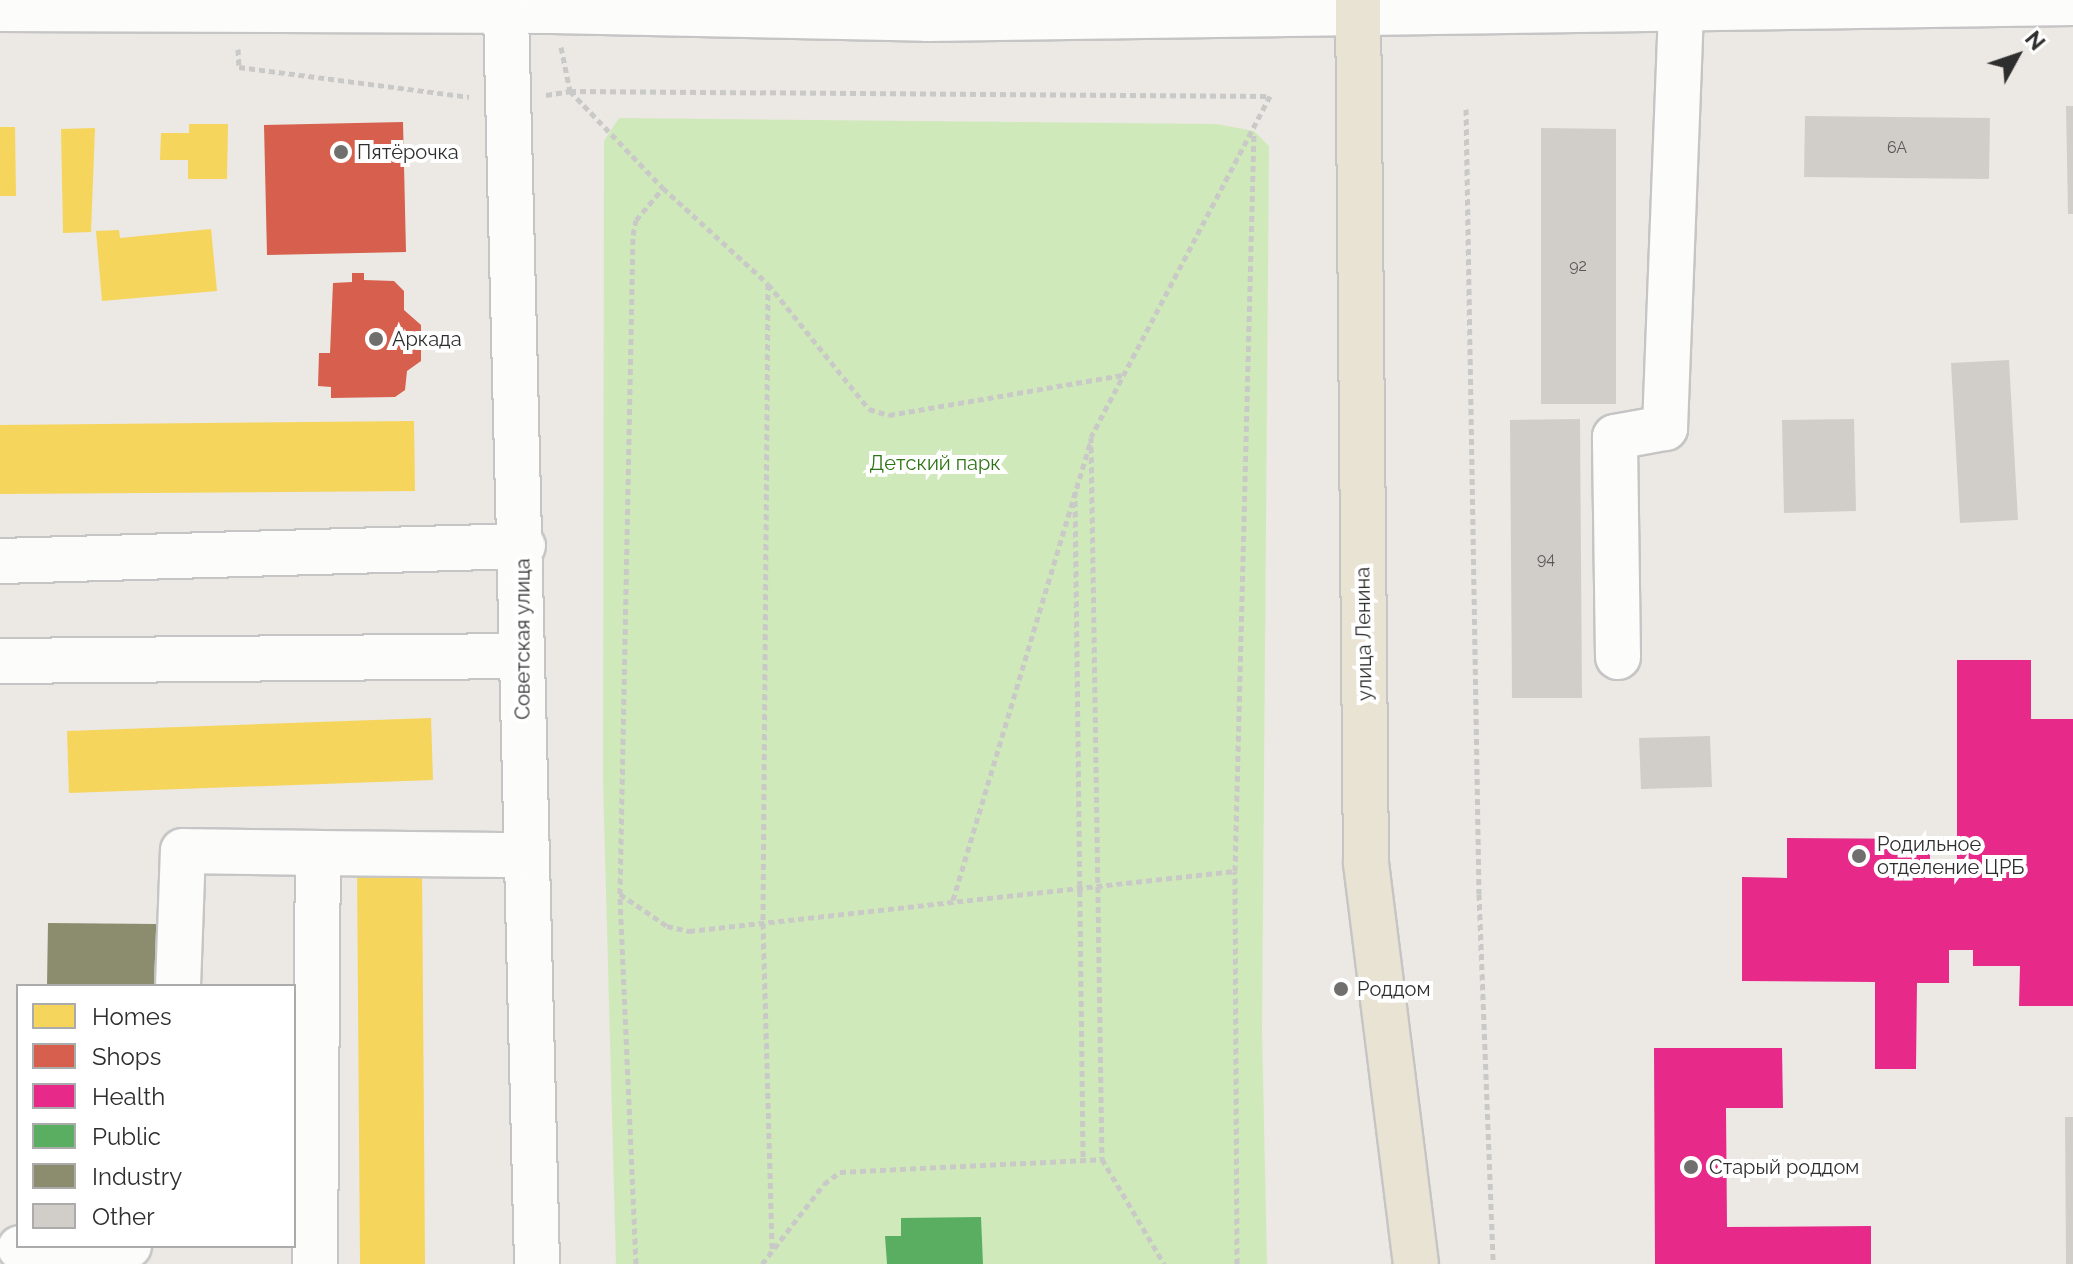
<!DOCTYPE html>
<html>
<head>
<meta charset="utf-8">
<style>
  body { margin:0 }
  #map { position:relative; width:2073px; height:1264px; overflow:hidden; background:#ece8e4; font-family:Raleway,sans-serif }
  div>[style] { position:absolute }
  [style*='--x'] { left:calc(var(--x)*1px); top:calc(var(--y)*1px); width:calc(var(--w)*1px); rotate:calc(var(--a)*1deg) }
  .green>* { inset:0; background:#d0e9ba }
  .homes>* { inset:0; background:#f6d55c }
  .shops>* { inset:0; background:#d6604d }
  .health>* { inset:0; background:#e7298a }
  .public>* { inset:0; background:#5aae61 }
  .industry>* { inset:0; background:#8c8c6e }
  .building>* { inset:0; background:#d1ceca }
  .path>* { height:5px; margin-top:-2.5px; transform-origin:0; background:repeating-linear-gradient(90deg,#c9c9c8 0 6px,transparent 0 10px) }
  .roads { filter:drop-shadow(2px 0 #c6c5c5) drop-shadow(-2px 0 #c6c5c5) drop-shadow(0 2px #c6c5c5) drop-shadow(0 -2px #c6c5c5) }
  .minor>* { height:44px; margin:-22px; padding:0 22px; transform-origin:22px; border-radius:22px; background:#fcfcfb }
  .major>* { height:44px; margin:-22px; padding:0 22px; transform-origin:22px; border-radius:22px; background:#e9e3d4 }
  .dots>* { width:22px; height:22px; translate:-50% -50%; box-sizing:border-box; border:4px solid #fff; border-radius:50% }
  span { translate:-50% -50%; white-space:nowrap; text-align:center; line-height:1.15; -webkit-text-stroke:8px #fff; paint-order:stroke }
  .number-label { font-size:16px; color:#585857 }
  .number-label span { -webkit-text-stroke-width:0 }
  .poi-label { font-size:20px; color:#2e2e2e }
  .left { translate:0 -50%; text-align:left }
  .park-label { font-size:20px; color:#2e7415 }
  .street-label { font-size:20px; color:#2e2e2e }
  .legend { position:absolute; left:16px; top:984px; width:280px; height:264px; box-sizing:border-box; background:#fff; border:2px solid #ababab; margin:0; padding:10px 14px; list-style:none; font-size:24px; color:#2e2e2e }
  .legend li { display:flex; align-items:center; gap:16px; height:40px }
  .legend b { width:40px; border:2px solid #ababab }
  .north { position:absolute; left:1977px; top:16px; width:80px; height:80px; -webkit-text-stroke:6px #fff; paint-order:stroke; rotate:50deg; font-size:22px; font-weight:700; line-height:32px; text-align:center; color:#2e2e2e }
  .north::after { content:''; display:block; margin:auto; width:28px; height:36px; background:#2e2e2e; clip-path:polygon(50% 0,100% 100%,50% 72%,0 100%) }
</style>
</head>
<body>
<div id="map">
  <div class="green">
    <i style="clip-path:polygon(619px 118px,1216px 124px,1254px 131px,1269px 146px,1262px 1031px,1267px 1264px,616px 1264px,603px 780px,604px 141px)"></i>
  </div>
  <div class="homes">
    <i style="clip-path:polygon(189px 124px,228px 124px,227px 179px,188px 179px,188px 160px,160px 160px,161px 133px,189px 133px)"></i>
    <i style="clip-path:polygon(0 127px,15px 127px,16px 196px,0 196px)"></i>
    <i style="clip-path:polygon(95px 128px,91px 232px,63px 233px,61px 129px)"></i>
    <i style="clip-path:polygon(211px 229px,217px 291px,102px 301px,96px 231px,119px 230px,120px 238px)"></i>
    <i style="clip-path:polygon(414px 421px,415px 491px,0 494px,0 425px)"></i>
    <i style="clip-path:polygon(431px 718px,433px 780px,69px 793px,67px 731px)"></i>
    <i style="clip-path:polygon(357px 867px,422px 867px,425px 1264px,360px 1264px)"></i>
  </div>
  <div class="shops">
    <i style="clip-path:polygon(403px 122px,406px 252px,267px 255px,264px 125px)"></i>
    <i style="clip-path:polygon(352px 273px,364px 273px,364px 280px,394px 281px,404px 291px,404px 310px,421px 325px,421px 361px,407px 371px,405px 390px,395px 397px,331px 398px,331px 387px,318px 386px,319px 353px,330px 353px,333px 283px,352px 282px)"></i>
  </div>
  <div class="health">
    <i style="clip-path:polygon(1957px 660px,2031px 660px,2031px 719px,2073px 719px,2073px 1006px,2019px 1006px,2020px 966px,1973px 966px,1973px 950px,1949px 950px,1949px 983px,1917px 983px,1916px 1069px,1875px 1069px,1875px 982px,1742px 981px,1742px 877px,1787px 878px,1787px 838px,1930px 839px,1930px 873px,1957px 873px)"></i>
    <i style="clip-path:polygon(1654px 1048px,1782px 1048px,1783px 1108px,1726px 1108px,1727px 1227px,1871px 1226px,1871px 1264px,1655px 1264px)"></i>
  </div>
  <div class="public">
    <i style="clip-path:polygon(981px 1217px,983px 1264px,887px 1264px,885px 1236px,901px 1236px,901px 1218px)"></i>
  </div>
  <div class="industry">
    <i style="clip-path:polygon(48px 923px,156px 924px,156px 986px,47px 986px)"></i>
  </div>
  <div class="building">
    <i style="clip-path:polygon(2066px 106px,2073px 106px,2073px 214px,2068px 214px)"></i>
    <i style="clip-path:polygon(1805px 116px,1990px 118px,1989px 179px,1804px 177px)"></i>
    <i style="clip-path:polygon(1541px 128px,1616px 129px,1616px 404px,1541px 404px)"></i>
    <i style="clip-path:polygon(2009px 360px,2018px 520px,1960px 523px,1951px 363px)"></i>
    <i style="clip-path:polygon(1580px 419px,1582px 698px,1512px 698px,1510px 420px)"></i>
    <i style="clip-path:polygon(1854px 419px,1856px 511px,1784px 513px,1782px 420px)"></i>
    <i style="clip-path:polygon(1710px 736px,1712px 787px,1641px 789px,1639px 738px)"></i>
    <i style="clip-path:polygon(2065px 1117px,2073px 1117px,2073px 1264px,2066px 1264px)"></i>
  </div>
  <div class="path">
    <i style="--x:561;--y:47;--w:45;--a:78.4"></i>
    <i style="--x:570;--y:91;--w:134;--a:46.2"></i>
    <i style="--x:663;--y:188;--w:142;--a:42.4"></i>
    <i style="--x:768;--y:284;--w:161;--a:51.1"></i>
    <i style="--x:869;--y:409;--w:21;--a:17"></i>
    <i style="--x:889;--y:415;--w:237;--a:-9.7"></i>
    <i style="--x:238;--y:49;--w:18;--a:87"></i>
    <i style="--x:239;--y:67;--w:232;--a:7.4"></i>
    <i style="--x:546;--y:95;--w:24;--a:-9"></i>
    <i style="--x:570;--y:91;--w:700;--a:0.41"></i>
    <i style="--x:1270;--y:96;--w:385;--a:117.7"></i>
    <i style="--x:1091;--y:437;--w:722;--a:89.13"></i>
    <i style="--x:1102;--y:1159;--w:122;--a:59.4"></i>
    <i style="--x:1466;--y:109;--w:785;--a:89.05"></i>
    <i style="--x:1479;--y:894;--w:370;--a:87.8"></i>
    <i style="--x:768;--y:284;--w:639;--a:90.45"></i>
    <i style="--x:763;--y:923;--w:328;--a:88.4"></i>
    <i style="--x:1075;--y:491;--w:669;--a:89.31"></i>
    <i style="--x:620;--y:894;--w:57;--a:34.2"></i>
    <i style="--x:667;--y:926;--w:23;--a:13"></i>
    <i style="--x:689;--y:931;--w:549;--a:-6.27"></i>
    <i style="--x:953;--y:900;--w:478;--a:-73.3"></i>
    <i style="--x:636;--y:1264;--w:370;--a:-92.5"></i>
    <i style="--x:620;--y:894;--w:659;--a:-88.87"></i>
    <i style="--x:633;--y:235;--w:15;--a:-79"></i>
    <i style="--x:636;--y:220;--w:42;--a:-49.8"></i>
    <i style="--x:762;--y:1264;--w:101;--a:-52.2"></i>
    <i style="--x:824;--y:1184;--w:20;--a:-37"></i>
    <i style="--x:840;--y:1172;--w:262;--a:-2.8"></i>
    <i style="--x:1237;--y:1264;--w:393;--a:-90.3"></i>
    <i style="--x:1235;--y:871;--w:739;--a:-88.53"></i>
  </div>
  <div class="roads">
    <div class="minor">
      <i style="--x:0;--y:9;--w:553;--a:0.21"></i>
      <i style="--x:553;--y:11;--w:374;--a:1.2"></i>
      <i style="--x:927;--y:19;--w:1146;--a:-0.8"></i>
      <i style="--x:506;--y:13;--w:1251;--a:88.58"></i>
      <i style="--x:0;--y:561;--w:523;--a:-1.64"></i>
      <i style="--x:1618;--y:657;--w:220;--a:-90.8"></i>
      <i style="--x:1615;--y:437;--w:51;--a:-10.2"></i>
      <i style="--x:1665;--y:428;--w:419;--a:-87.8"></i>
      <i style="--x:0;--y:661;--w:522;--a:-0.55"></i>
      <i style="--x:178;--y:986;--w:135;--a:-87.9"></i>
      <i style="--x:183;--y:851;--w:135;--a:0.8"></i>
      <i style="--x:20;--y:1248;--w:109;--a:-1.1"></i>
      <i style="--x:315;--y:1264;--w:411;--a:-89.6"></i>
      <i style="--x:318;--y:853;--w:208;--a:0.6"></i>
    </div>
    <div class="major">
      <i style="--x:1358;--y:0;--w:863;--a:89.47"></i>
      <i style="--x:1366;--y:863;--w:404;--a:82.9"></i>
    </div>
  </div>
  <div class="dots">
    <i style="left:341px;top:152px;background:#706f6e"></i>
    <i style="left:376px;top:339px;background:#706f6e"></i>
    <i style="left:1859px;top:856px;background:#706f6e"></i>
    <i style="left:1341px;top:989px;background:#706f6e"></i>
    <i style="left:1691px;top:1167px;background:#706f6e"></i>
  </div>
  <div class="number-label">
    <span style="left:1897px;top:148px">6А</span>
    <span style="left:1578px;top:266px">92</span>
    <span style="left:1546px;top:559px">94</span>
  </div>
  <div class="poi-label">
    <span class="left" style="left:357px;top:152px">Пятёрочка</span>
    <span class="left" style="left:392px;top:339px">Аркада</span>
    <span class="left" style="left:1877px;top:856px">Родильное<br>отделение ЦРБ</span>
    <span class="left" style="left:1357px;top:989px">Роддом</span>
    <span class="left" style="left:1709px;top:1167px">Старый роддом</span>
  </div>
  <div class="park-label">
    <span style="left:935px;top:463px">Детский парк</span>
  </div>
  <div class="street-label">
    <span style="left:1364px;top:634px;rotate:-91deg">улица Ленина</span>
    <span style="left:523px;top:639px;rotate:-90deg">Советская улица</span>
  </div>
  <ul class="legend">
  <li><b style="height:22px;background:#f6d55c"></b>Homes</li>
  <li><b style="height:22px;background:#d6604d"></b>Shops</li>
  <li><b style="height:22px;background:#e7298a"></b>Health</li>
  <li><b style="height:22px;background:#5aae61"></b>Public</li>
  <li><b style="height:22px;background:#8c8c6e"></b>Industry</li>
  <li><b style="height:22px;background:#d1ceca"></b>Other</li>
  </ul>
  <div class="north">N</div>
</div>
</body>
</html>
